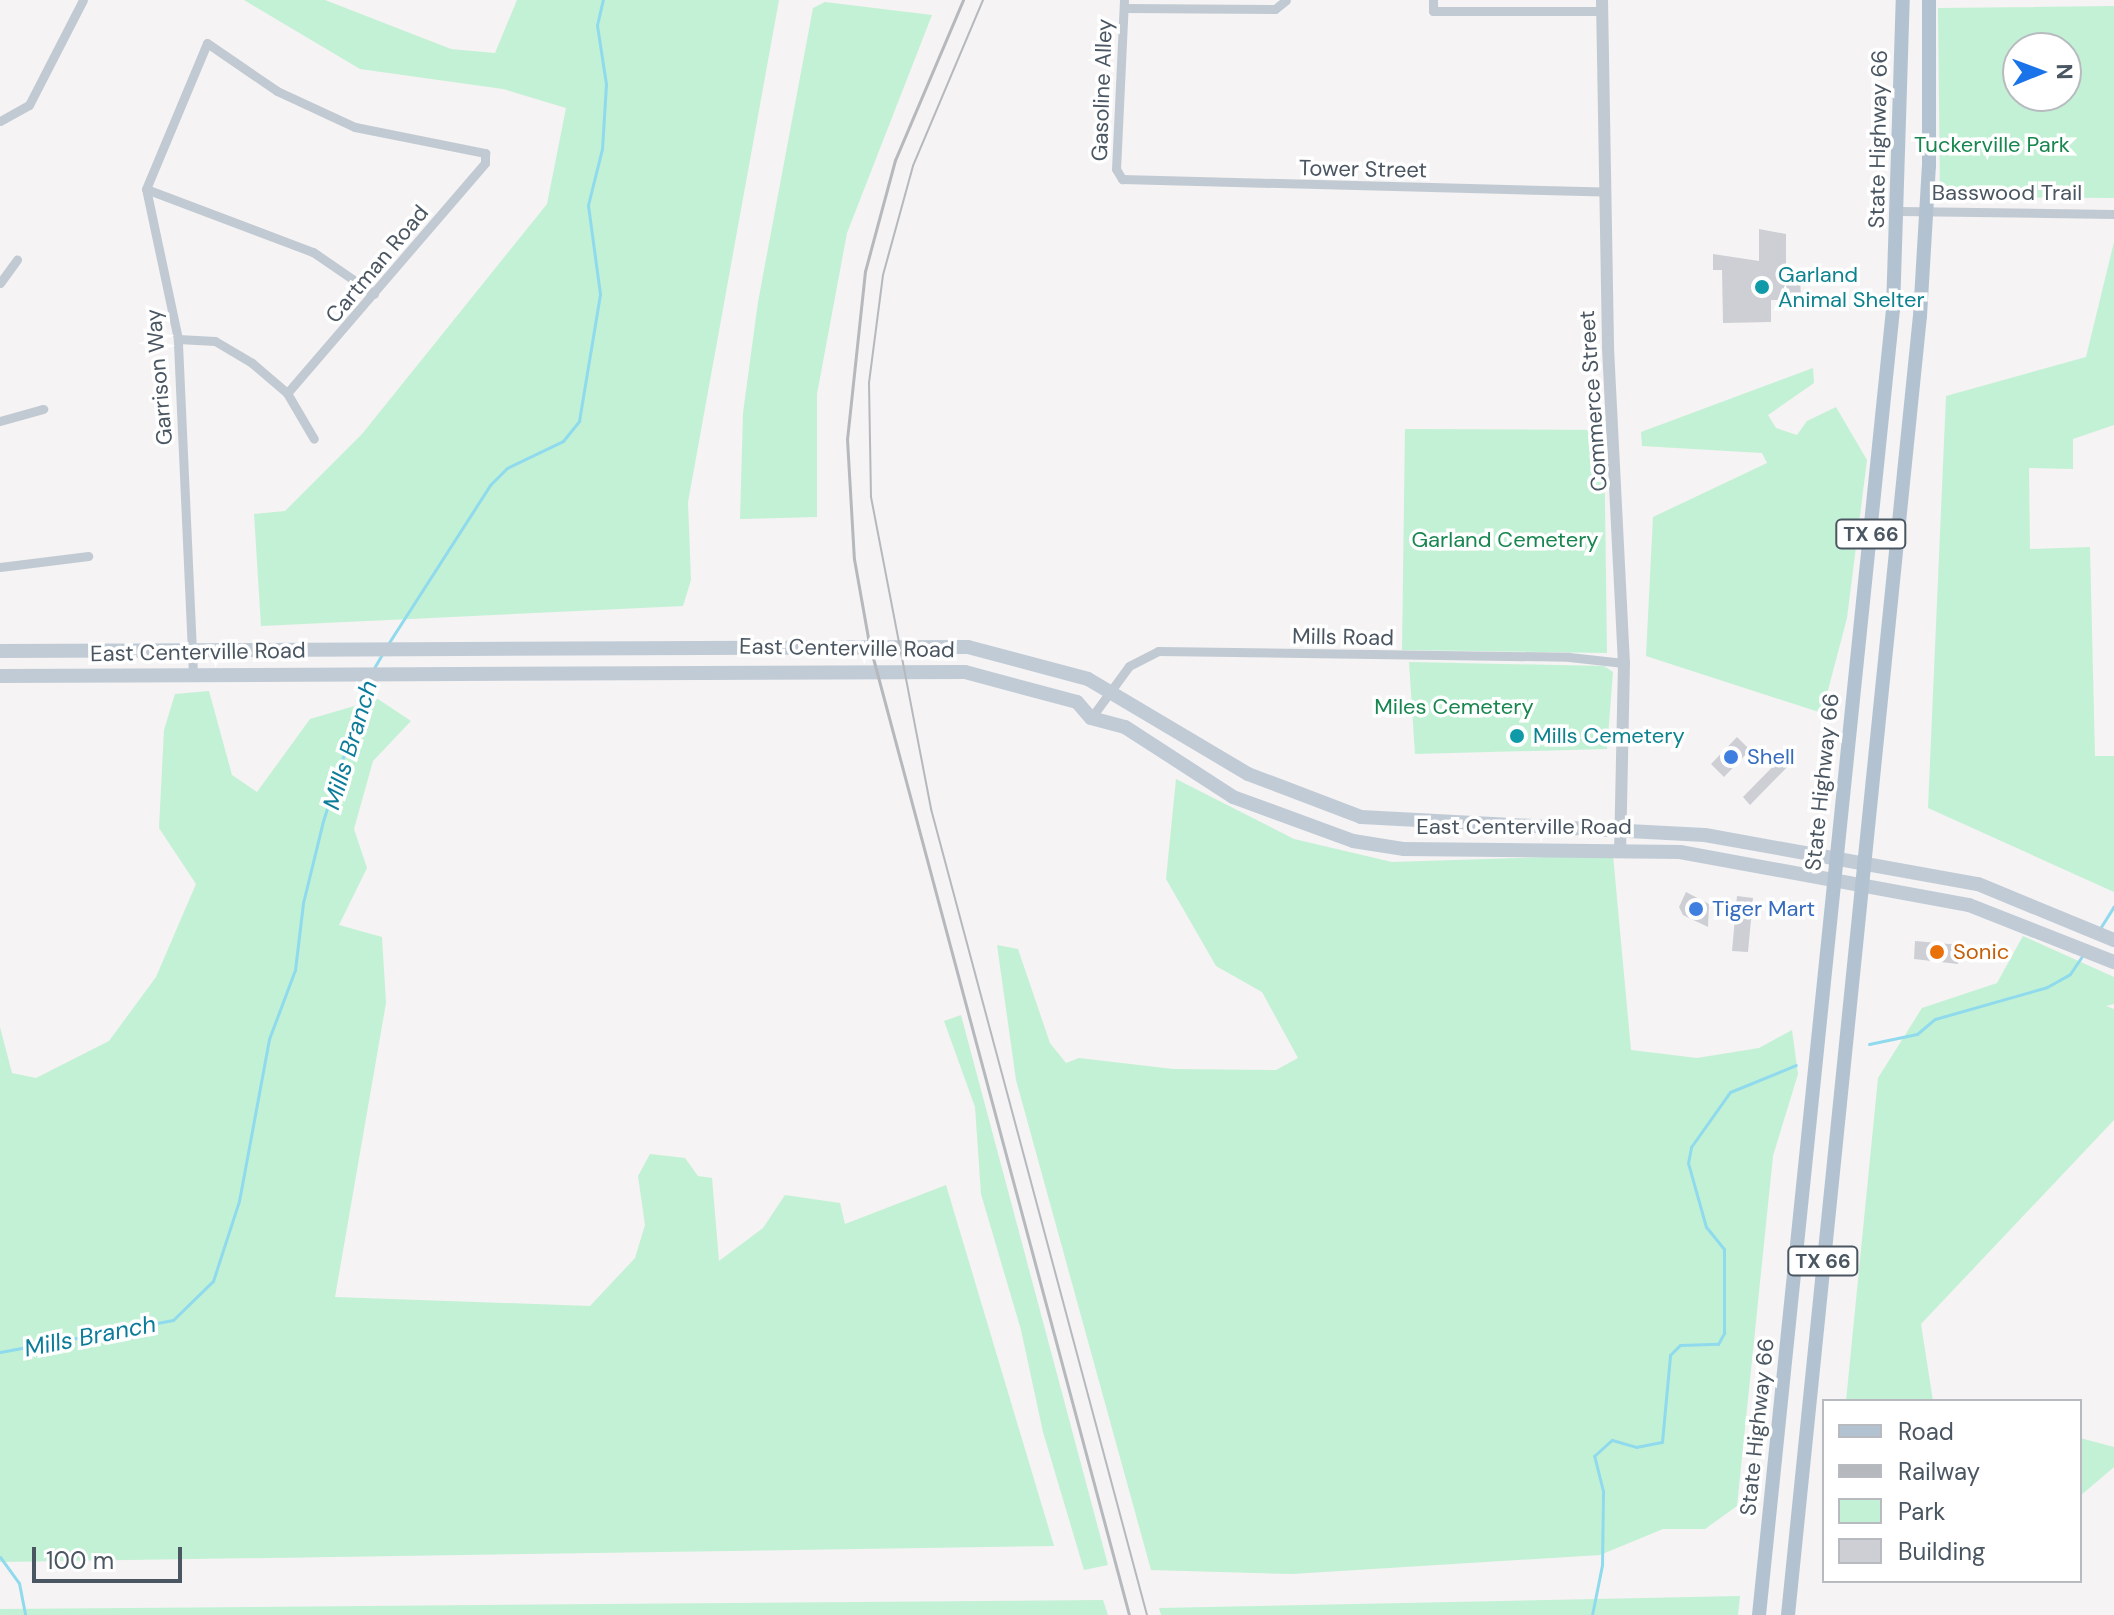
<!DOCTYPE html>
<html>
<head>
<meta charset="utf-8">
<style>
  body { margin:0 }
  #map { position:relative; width:2114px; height:1615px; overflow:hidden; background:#f5f3f3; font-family:"DM Sans",sans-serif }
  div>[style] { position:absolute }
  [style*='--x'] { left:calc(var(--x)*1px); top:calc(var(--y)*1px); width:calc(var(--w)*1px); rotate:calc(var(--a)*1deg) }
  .green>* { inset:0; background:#c3f1d5 }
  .stream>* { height:3px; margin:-1.5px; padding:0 1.5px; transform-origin:1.5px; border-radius:1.5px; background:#90daee }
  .building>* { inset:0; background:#cdcfd5 }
  .minor>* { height:9px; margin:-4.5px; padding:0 4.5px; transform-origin:4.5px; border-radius:4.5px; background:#c1cad2 }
  .tertiary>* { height:12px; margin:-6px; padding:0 6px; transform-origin:6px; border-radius:6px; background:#c1cad2 }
  .secondary>* { height:14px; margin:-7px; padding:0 7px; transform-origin:7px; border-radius:7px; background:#c1cbd6 }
  .primary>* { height:14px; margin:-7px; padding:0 7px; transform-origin:7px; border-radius:7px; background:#b3c2d1 }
  .tram>* { height:2px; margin:-1px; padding:0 1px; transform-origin:1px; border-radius:1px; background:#b5b8bd }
  .rail>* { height:3px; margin:-1.5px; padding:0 1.5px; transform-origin:1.5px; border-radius:1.5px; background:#b5b8bd }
  .dots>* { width:22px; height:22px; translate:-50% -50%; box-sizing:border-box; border:4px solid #fff; border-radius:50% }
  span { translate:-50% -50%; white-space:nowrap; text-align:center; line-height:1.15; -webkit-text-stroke:7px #fff; paint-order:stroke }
  .shield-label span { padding:2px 6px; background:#fff; border:2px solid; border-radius:6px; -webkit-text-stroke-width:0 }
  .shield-label { font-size:20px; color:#4a5661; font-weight:700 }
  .street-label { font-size:22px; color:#4a5661 }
  .park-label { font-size:22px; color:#17864f }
  .culture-label { font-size:22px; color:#0d838f }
  .left { translate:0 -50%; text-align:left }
  .shop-label { font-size:22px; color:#366cbe }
  .food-label { font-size:22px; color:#c56008 }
  .water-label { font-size:24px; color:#0c7c9b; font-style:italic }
  .legend { position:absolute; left:1822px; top:1399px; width:260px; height:184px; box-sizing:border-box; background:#fff; border:2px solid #b7bbc0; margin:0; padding:10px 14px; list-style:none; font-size:24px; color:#4a5661 }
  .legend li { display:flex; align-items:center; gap:16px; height:40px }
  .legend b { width:40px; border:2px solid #b7bbc0 }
  .north { position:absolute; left:2002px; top:32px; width:80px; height:80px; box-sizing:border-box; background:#fff; border:2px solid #b7bbc0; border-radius:50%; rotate:89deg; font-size:22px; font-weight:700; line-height:32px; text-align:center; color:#4a5661 }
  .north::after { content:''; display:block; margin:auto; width:28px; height:36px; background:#1a73e8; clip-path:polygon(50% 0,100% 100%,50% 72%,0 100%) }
  .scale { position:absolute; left:32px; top:1547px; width:150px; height:36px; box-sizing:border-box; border:4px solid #4a5661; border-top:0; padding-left:10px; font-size:24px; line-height:28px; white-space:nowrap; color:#4a5661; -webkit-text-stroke:6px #fff; paint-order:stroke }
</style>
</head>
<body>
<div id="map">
  <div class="green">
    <i style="clip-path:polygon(244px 0,325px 0,451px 49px,495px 53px,517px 0,779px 0,688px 502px,691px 580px,683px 606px,261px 626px,254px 514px,285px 511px,362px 434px,547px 204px,566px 108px,503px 89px,360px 69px)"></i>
    <i style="clip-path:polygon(825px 2px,932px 15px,847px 233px,817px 394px,817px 517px,740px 519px,743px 413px,758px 302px,813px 8px)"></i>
    <i style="clip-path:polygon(evenodd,2114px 6px,2114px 198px,1940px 197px,1938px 8px,2114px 6px,2018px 48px,2066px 48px,2066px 96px,2018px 96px,2018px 48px)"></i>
    <i style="clip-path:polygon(2114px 242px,2114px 425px,2073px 439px,2073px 469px,2029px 468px,2030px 549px,2090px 547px,2095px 756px,2114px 756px,2114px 892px,1928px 808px,1946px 396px,2086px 357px)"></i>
    <i style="clip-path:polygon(1813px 368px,1814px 383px,1768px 415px,1776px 428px,1797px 435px,1807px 421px,1836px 407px,1867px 460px,1847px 618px,1822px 713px,1646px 656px,1653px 517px,1767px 463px,1762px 453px,1642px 446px,1641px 432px)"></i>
    <i style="clip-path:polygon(1405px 429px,1604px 430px,1607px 653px,1402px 650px)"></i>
    <i style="clip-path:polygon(1409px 662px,1604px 666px,1613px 672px,1607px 749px,1415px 754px)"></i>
    <i style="clip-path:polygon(209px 691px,232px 775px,257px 792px,310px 719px,378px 699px,411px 721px,373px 761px,354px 829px,367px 868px,339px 925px,382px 937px,386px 1003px,335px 1297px,590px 1306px,635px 1258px,645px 1225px,638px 1176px,650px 1154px,685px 1158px,698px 1176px,712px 1178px,719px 1261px,763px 1228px,785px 1195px,840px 1203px,845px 1224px,946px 1185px,1054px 1546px,0 1562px,0 1027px,12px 1073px,36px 1078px,109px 1041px,156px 977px,196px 884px,159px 828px,164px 730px,175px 694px)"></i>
    <i style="clip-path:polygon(1176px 779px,1294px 839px,1392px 862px,1613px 855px,1631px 1050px,1697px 1058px,1759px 1048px,1792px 1030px,1798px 1074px,1773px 1156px,1737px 1506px,1705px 1529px,1663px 1529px,1600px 1555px,1292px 1574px,1151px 1570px,1016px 1080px,997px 945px,1018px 949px,1050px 1043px,1066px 1063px,1079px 1058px,1173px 1069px,1276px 1070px,1298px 1058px,1262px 992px,1216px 966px,1166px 879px)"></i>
    <i style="clip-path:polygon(2023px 936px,2114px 977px,2114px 1004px,2106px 1006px,2114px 1009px,2114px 1120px,1921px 1324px,1933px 1401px,1846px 1401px,1878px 1078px,1922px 1008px,1997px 983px)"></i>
    <i style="clip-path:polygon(961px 1015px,1108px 1565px,1084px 1570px,1043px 1432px,1021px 1330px,981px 1194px,975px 1107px,944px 1021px)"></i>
    <i style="clip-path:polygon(2080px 1438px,2114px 1447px,2114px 1467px,2080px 1496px)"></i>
    <i style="clip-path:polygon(1740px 1596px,1738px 1615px,1161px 1615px,1159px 1608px)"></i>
    <i style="clip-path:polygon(1103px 1600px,1108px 1615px,0 1615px,0 1609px)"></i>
  </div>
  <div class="stream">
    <i style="--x:388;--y:644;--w:189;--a:-57.3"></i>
    <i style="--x:490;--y:485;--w:24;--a:-45"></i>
    <i style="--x:507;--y:468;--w:62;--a:-25.7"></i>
    <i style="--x:563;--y:441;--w:26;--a:-51"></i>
    <i style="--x:579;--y:421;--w:129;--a:-80.6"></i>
    <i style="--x:600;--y:294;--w:90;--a:-97.7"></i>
    <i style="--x:588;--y:205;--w:58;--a:-76"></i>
    <i style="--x:602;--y:149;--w:65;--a:-86.5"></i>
    <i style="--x:606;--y:84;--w:60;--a:-98.7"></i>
    <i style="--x:597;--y:25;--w:26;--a:-77"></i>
    <i style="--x:374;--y:668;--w:16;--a:-60"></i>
    <i style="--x:2099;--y:930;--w:28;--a:-58"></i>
    <i style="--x:1869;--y:1044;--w:49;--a:-11.8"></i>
    <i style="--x:1917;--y:1034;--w:23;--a:-40"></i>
    <i style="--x:1935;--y:1019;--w:116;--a:-15.9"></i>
    <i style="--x:2047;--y:987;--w:26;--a:-29"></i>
    <i style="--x:2070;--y:974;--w:22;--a:-56"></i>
    <i style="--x:0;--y:1352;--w:176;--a:-10.5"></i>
    <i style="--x:173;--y:1320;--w:56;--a:-44.3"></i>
    <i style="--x:213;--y:1281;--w:84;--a:-72"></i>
    <i style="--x:239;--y:1201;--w:165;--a:-79.5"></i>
    <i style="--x:269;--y:1039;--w:74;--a:-69.4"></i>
    <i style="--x:295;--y:970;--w:67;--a:-83.2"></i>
    <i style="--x:303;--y:903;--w:84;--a:-76.3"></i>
    <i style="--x:323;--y:821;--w:150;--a:-72.5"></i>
    <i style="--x:0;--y:1557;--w:32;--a:54"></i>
    <i style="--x:19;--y:1583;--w:33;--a:79"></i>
    <i style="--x:1592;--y:1615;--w:51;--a:-78.7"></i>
    <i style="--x:1602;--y:1565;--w:74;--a:-89.2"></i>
    <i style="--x:1603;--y:1491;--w:36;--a:-104"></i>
    <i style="--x:1594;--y:1456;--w:24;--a:-42"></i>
    <i style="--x:1612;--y:1440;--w:25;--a:16"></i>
    <i style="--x:1636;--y:1447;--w:26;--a:-11"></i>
    <i style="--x:1662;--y:1442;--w:87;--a:-84.7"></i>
    <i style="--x:1670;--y:1355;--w:14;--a:-45"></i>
    <i style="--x:1680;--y:1345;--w:38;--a:-2"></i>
    <i style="--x:1718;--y:1344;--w:13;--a:-61"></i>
    <i style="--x:1724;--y:1333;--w:84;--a:-90"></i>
    <i style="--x:1724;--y:1249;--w:28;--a:-129"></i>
    <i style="--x:1706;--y:1227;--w:66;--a:-105.7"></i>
    <i style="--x:1688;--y:1163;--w:16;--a:-79"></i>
    <i style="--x:1691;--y:1147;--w:67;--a:-54.7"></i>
    <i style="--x:1730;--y:1092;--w:71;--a:-22.2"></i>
  </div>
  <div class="building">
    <i style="clip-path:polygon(1759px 229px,1786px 234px,1786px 274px,1800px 274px,1801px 300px,1771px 300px,1771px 322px,1723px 323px,1722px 270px,1713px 270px,1713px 254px,1759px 261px)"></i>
    <i style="clip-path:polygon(1737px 737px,1750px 750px,1724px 777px,1711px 764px)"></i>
    <i style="clip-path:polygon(1788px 751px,1796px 758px,1750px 805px,1743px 797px)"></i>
    <i style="clip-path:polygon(1686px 892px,1709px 904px,1708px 927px,1683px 915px,1679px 907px)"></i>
    <i style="clip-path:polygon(1737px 896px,1753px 898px,1748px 952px,1732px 951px)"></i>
    <i style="clip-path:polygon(1915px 941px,1960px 945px,1958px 964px,1914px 959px)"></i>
  </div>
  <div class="minor">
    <i style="--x:1124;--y:0;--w:169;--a:92.7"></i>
    <i style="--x:1116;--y:169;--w:12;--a:59"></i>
    <i style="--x:1122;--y:179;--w:481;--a:1.5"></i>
    <i style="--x:1433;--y:0;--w:11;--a:90"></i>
    <i style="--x:1433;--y:11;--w:169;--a:0"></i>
    <i style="--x:1124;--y:8;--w:151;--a:0.4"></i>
    <i style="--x:1275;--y:9;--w:14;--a:-39"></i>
    <i style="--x:0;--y:121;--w:33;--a:-29"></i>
    <i style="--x:29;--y:105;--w:118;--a:-62.8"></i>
    <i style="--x:146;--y:189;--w:178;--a:20.7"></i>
    <i style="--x:313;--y:252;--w:74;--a:34.5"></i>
    <i style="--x:1900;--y:211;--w:214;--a:0.8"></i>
    <i style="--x:0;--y:283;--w:29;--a:-54"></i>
    <i style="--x:178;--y:339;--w:37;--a:3"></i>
    <i style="--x:215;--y:341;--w:43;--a:30.7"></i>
    <i style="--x:252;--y:363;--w:46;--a:40.6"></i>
    <i style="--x:287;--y:393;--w:53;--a:59.6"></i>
    <i style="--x:0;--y:421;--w:45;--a:-15.6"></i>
    <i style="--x:0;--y:567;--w:89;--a:-7.1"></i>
    <i style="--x:193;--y:674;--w:335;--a:-92.6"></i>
    <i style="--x:178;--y:339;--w:153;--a:-102"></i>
    <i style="--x:146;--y:189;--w:158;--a:-67.3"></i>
    <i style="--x:207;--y:43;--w:85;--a:34.4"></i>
    <i style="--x:277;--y:91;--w:86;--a:24.8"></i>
    <i style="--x:355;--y:127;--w:133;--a:11.3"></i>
    <i style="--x:485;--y:153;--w:10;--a:90"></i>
    <i style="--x:485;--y:163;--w:303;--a:130.7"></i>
    <i style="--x:1091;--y:718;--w:64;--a:-53.8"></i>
    <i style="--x:1129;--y:666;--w:33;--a:-27"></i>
    <i style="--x:1158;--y:651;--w:411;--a:0.8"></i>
    <i style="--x:1569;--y:657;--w:55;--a:6.2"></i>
  </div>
  <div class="tertiary">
    <i style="--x:1602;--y:0;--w:348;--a:89"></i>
    <i style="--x:1608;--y:348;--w:315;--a:87.1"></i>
    <i style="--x:1624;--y:663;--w:185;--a:91.2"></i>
  </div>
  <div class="secondary">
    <i style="--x:0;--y:651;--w:968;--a:-0.24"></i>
    <i style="--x:968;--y:647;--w:124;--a:14.9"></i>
    <i style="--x:1088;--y:679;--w:186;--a:30.7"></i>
    <i style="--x:1248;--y:774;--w:121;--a:20.8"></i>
    <i style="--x:1361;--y:817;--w:344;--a:3"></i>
    <i style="--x:1705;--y:835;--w:277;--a:10.2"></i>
    <i style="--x:1978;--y:884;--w:147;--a:22.4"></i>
    <i style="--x:0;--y:676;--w:965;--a:-0.24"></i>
    <i style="--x:965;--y:672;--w:116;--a:15"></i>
    <i style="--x:1077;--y:702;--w:21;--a:49"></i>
    <i style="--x:1091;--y:718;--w:35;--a:15"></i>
    <i style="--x:1125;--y:727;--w:129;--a:32.9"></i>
    <i style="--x:1233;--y:797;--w:128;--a:20.1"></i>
    <i style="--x:1353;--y:841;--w:52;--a:8.9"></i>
    <i style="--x:1404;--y:849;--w:276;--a:0.6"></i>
    <i style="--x:1680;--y:852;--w:294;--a:10.4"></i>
    <i style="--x:1969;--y:905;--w:156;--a:21.5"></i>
  </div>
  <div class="primary">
    <i style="--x:1759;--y:1615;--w:1312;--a:-84.14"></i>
    <i style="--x:1893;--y:310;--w:310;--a:-88.2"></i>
    <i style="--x:1788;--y:1615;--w:1306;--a:-84.2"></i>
    <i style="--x:1920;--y:316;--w:150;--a:-86.6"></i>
    <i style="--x:1929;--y:166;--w:166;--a:-90"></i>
  </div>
  <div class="tram">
    <i style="--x:983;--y:0;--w:180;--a:112.9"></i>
    <i style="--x:913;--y:166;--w:113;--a:105.4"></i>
    <i style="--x:883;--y:275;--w:109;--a:97.4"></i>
    <i style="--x:869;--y:383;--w:114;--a:89"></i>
    <i style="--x:871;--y:497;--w:318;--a:79.1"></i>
    <i style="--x:931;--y:809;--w:834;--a:75"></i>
  </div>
  <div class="rail">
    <i style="--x:963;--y:0;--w:174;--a:113"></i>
    <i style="--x:895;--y:160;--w:115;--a:105.1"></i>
    <i style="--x:865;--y:271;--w:169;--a:96.1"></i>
    <i style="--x:847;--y:439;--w:120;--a:86.7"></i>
    <i style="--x:854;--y:559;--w:85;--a:79.9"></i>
    <i style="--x:869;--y:643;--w:1006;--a:75.02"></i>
  </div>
  <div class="dots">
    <i style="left:1762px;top:287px;background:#0f9aa8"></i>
    <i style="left:1517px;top:736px;background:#0f9aa8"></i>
    <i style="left:1731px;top:757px;background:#3f7fe0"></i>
    <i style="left:1696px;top:909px;background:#3f7fe0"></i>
    <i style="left:1937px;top:952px;background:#e8710a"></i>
  </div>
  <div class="shield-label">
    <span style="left:1871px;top:534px">TX 66</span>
    <span style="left:1823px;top:1261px">TX 66</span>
  </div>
  <div class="street-label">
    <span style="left:1102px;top:90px;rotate:-88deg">Gasoline Alley</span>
    <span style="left:1878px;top:139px;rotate:-89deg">State Highway 66</span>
    <span style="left:1363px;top:169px;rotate:1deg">Tower Street</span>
    <span style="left:2007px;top:193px">Basswood Trail</span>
    <span style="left:377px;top:264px;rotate:-50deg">Cartman Road</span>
    <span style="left:159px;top:377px;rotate:-95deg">Garrison Way</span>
    <span style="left:1593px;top:401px;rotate:-94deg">Commerce Street</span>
    <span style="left:1343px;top:637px;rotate:1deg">Mills Road</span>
    <span style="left:847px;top:648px;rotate:1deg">East Centerville Road</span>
    <span style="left:198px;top:652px;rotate:-1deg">East Centerville Road</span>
    <span style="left:1822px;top:782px;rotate:-84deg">State Highway 66</span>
    <span style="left:1524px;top:827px">East Centerville Road</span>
    <span style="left:1757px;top:1427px;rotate:-84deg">State Highway 66</span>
  </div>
  <div class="park-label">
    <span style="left:1992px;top:145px">Tuckerville Park</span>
    <span style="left:1505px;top:540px">Garland Cemetery</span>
    <span style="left:1454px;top:707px">Miles Cemetery</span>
  </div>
  <div class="culture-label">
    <span class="left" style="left:1778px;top:287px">Garland<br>Animal Shelter</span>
    <span class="left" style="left:1533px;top:736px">Mills Cemetery</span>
  </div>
  <div class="shop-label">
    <span class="left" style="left:1747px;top:757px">Shell</span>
    <span class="left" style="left:1712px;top:909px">Tiger Mart</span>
  </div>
  <div class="food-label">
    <span class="left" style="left:1953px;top:952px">Sonic</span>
  </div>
  <div class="water-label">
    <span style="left:350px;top:745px;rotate:-73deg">Mills Branch</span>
    <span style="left:90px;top:1336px;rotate:-11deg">Mills Branch</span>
  </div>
  <ul class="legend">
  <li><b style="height:10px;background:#b3c2d1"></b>Road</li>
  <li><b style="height:10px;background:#b5b8bd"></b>Railway</li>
  <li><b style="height:22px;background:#c3f1d5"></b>Park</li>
  <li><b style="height:22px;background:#cdcfd5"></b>Building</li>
  </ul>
  <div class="north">N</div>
  <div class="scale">100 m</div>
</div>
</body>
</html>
